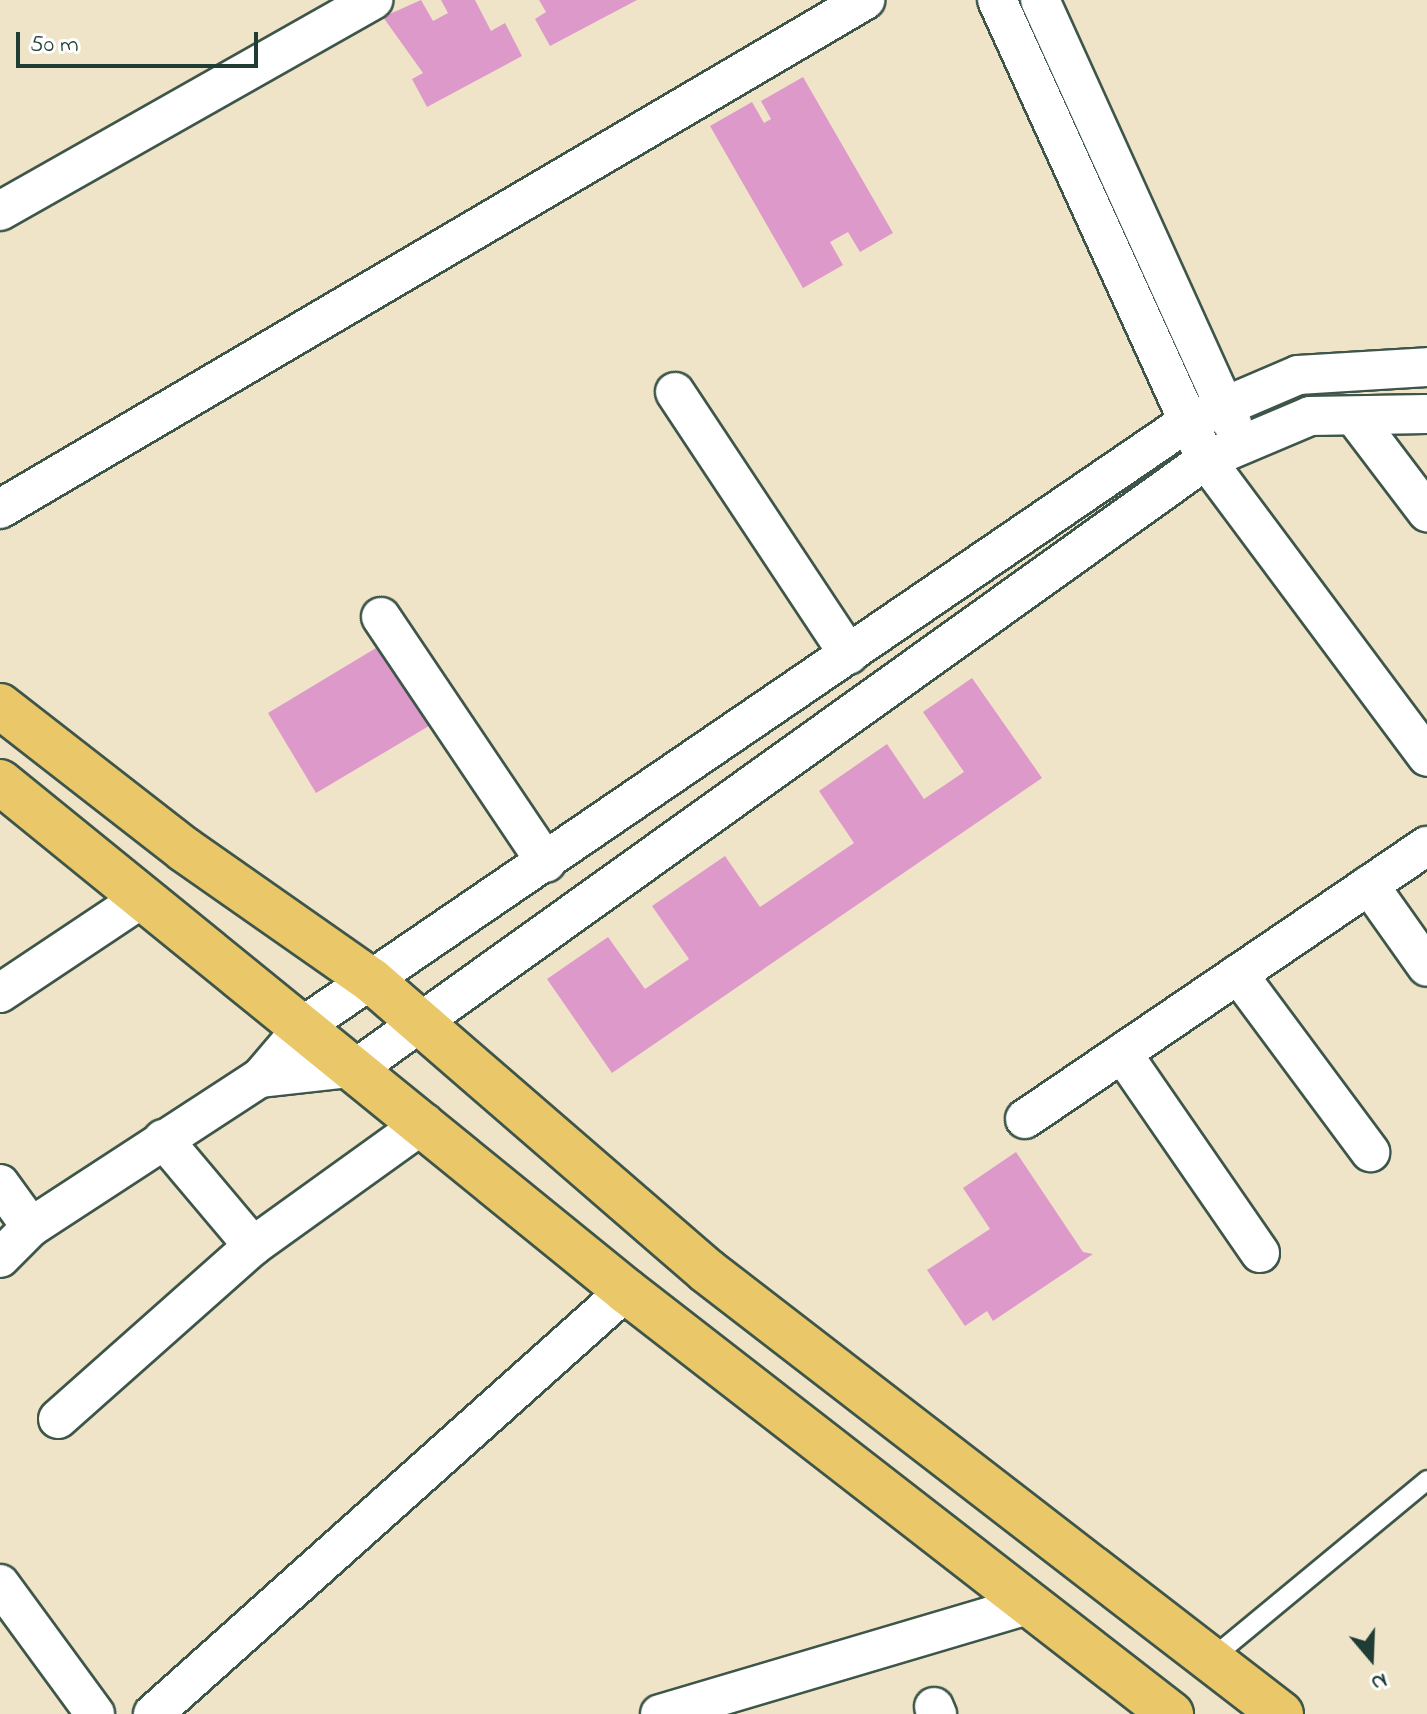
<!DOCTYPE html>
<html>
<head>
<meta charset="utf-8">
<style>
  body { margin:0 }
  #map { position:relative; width:1427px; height:1714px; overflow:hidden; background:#efe4c7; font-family:"Indie Flower",sans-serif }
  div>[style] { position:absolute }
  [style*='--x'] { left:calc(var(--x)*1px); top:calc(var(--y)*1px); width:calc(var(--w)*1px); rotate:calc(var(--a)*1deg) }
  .building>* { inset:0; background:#de99cb }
  .roads { filter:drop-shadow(2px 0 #3e564a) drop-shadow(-2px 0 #3e564a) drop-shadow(0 2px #3e564a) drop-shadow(0 -2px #3e564a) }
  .service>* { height:18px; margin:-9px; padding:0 9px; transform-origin:9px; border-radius:9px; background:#fff }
  .minor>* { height:38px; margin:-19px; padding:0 19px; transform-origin:19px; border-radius:19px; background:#fff }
  .trunk>* { height:44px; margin:-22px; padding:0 22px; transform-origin:22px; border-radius:22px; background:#eac769 }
  span { translate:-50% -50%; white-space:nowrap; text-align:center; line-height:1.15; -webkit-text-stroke:6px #fff; paint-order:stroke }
  .north { position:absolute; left:1331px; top:1618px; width:80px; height:80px; -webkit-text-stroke:6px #fff; paint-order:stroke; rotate:161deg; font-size:22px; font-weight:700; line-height:32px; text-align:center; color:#1f3d34 }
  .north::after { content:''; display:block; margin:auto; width:28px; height:36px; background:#1f3d34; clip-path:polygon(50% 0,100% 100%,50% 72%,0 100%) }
  .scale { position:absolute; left:16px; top:32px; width:242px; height:36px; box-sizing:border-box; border:4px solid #1f3d34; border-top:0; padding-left:10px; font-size:24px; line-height:28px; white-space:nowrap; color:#1f3d34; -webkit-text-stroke:6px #fff; paint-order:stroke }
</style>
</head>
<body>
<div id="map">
  <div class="building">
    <i style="clip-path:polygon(421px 0,433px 21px,448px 13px,441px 0,475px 0,491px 31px,505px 23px,522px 56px,427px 107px,412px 79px,423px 73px,383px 17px)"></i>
    <i style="clip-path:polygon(539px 0,637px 0,550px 46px,535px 19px,546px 12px)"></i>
    <i style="clip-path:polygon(803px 77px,893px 233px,860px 252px,848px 232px,830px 242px,843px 265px,803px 288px,710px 126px,752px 102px,764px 123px,771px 119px,761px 101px)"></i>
    <i style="clip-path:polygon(386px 642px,434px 723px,316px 793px,268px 713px)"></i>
    <i style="clip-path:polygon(972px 678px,1042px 778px,612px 1073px,547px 979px,608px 937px,645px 989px,689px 959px,652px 906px,725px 856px,760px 907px,854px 843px,819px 791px,887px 744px,924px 799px,964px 772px,923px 712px)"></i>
    <i style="clip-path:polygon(1016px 1152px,1083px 1252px,1093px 1254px,993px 1321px,987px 1311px,965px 1326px,927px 1270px,990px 1229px,963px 1188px)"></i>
  </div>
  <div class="roads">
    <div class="service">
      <i style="--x:1211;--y:1659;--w:281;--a:-39.6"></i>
    </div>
    <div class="minor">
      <i style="--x:997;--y:0;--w:505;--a:65.57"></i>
      <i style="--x:1206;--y:460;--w:370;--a:53.3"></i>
      <i style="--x:1040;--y:0;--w:465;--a:65.6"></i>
      <i style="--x:0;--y:211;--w:429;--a:-29.5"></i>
      <i style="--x:675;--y:392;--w:315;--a:56.5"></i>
      <i style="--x:1354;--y:416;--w:121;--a:52.8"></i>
      <i style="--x:0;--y:509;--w:1004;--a:-30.47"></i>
      <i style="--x:381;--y:617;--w:296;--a:56.1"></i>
      <i style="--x:1369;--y:885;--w:100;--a:54.7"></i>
      <i style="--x:1238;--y:974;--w:222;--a:53.4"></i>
      <i style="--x:0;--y:993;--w:173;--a:-33.7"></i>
      <i style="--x:1122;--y:1053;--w:243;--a:55.4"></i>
      <i style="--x:260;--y:1078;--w:99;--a:-6.4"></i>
      <i style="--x:358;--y:1067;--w:1043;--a:-35.6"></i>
      <i style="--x:1206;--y:460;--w:113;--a:-22.9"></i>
      <i style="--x:1310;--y:416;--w:117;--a:-1"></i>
      <i style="--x:1025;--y:1119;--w:486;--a:-34.2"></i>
      <i style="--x:163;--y:1139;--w:140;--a:49.9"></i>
      <i style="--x:0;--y:1184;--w:53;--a:54.2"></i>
      <i style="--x:0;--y:1258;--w:44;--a:-45"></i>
      <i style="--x:31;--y:1227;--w:273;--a:-33.1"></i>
      <i style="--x:260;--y:1078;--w:71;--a:-49.6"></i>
      <i style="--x:306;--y:1024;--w:1066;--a:-34.33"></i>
      <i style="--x:1186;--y:423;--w:122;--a:-23.2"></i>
      <i style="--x:1298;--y:375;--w:129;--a:-3.5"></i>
      <i style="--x:58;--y:1419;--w:261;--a:-41.6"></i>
      <i style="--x:253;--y:1246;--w:211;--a:-35.7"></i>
      <i style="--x:0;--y:1584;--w:161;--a:53.8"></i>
      <i style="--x:934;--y:1707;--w:8;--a:67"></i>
      <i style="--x:153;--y:1714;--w:635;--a:-41.81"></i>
      <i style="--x:660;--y:1714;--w:388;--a:-16.5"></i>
    </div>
    <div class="trunk">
      <i style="--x:0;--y:706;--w:234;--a:37.9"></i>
      <i style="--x:185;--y:850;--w:227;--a:35"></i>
      <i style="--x:371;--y:980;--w:444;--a:40.9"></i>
      <i style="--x:707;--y:1271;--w:725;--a:37.66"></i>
      <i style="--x:0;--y:782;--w:807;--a:39.11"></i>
      <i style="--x:626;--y:1291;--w:690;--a:37.82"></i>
    </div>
  </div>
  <div class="north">N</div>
  <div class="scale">50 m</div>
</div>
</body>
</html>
